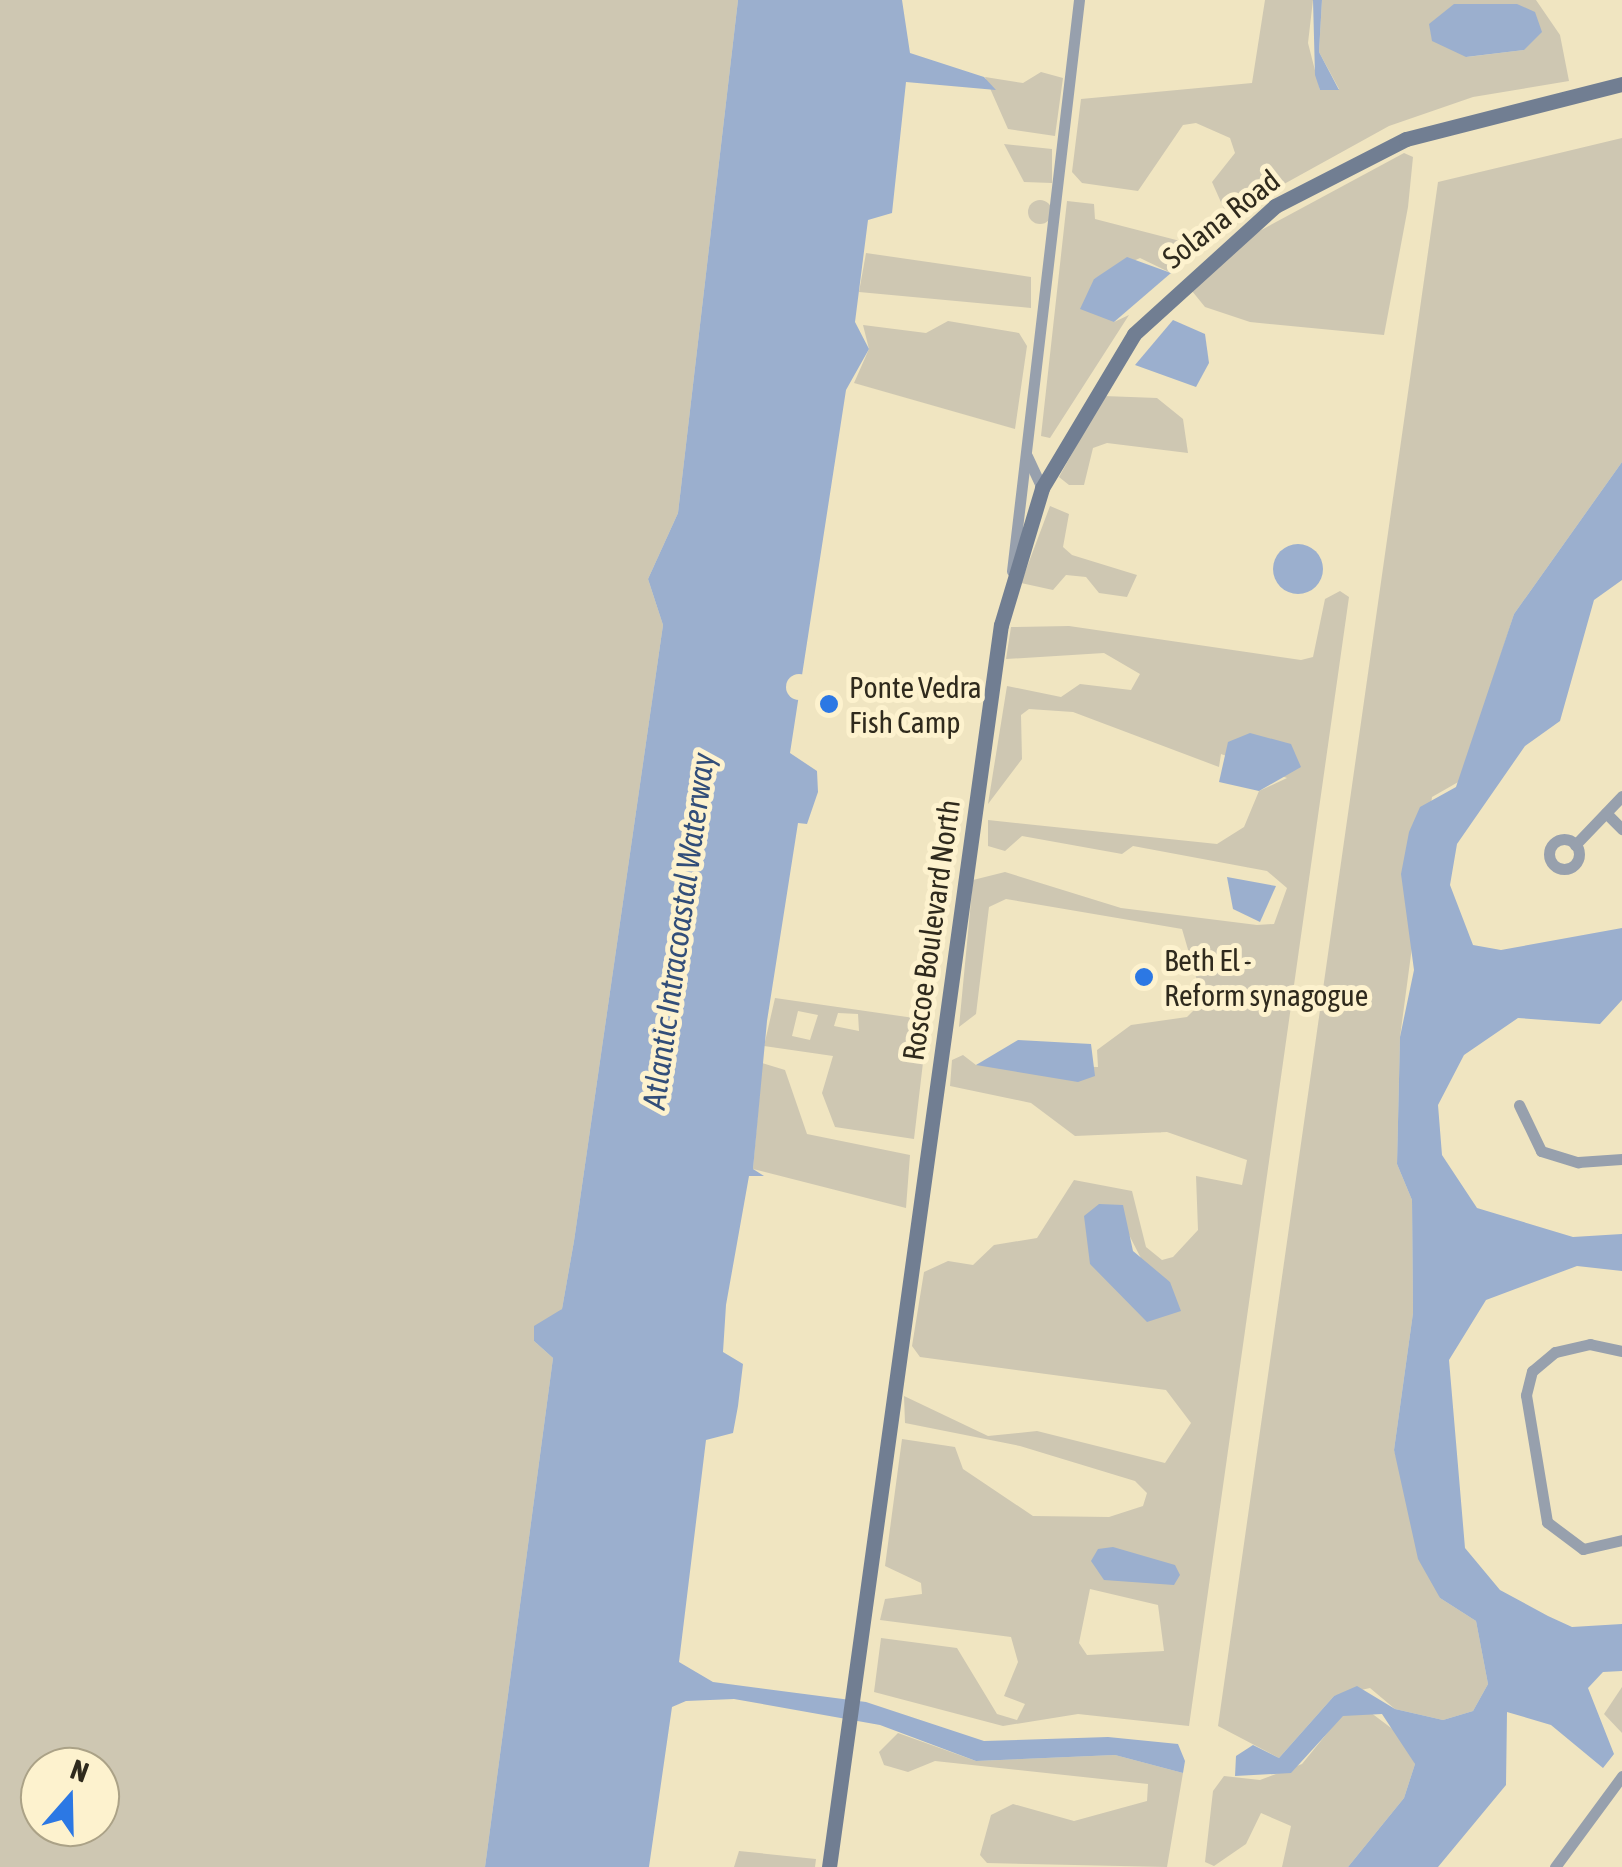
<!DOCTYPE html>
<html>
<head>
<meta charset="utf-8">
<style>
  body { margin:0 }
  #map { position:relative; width:1622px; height:1867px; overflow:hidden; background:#f0e5c1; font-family:"Asap Condensed",sans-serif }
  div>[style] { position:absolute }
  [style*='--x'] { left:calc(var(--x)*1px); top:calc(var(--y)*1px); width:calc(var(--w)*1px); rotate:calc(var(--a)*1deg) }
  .green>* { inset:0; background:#cec7b2 }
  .round { border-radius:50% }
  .water>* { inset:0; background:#9bafce }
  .pier>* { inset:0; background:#f0e5c1 }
  .street>* { height:11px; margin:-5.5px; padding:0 5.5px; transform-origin:5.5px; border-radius:5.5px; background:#97a0ad }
  .street>.ring { margin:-5.5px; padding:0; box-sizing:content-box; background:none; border:11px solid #97a0ad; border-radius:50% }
  .secondary>* { height:15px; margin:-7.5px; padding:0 7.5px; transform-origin:7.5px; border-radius:7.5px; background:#717e92 }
  .dots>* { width:28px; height:28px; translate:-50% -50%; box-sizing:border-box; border:5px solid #fdf2ce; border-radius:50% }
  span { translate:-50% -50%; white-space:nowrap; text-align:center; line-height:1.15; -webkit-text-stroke:10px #fdf2ce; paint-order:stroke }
  .street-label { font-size:30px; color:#2f2a1d }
  .poi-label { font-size:30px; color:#2f2a1d }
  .left { translate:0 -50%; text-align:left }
  .water-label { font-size:32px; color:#324e79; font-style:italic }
  .north { position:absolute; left:20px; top:1747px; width:100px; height:100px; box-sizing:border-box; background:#fdf2ce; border:2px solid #aba287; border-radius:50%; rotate:20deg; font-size:28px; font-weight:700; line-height:40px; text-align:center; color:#2f2a1d }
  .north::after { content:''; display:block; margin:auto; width:35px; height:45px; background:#2c78e4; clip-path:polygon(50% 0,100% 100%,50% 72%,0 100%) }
</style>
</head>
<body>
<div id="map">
  <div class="green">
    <i style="clip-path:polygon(evenodd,0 0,738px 0,678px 513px,648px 579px,663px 625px,574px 1241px,562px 1309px,534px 1341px,553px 1358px,485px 1867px,0 1867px,0 0,40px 1767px,100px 1767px,100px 1827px,40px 1827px,40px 1767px)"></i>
    <i style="clip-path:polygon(evenodd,1265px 0,1313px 0,1308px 43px,1320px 90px,1339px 89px,1319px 52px,1322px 0,1536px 0,1560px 35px,1569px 81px,1473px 97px,1389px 126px,1253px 201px,1171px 273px,1140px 258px,1094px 279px,1114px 322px,1129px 315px,1050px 438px,1041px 436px,1067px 201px,1094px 204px,1095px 219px,1184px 242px,1224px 209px,1212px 182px,1235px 153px,1230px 138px,1196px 123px,1183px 125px,1138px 191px,1082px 183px,1072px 172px,1081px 99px,1252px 83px,1265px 0,1454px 4px,1517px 4px,1524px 50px,1467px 57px,1454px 4px)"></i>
    <i style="clip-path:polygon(1041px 72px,1063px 78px,1055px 136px,1008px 129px,985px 77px,1023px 83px)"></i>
    <i style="clip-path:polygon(1622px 138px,1622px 462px,1514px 614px,1460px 781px,1432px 797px,1400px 1037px,1397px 1164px,1412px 1200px,1413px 1313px,1394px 1450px,1440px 1598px,1476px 1621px,1488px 1684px,1473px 1711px,1443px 1720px,1395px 1709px,1370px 1688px,1334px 1696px,1279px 1758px,1218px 1726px,1438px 182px)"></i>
    <i style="clip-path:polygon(1004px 144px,1052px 149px,1052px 183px,1024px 182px)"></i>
    <i style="clip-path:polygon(1404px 153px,1413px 157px,1408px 207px,1384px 335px,1250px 322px,1205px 307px,1192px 291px,1254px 234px)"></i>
    <i class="round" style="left:1028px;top:200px;width:24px;height:24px"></i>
    <i style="clip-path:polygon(866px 253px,1031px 277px,1031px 308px,859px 292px)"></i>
    <i style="clip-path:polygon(948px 321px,1019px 333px,1027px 346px,1015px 429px,854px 383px,869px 349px,863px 325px,926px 333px)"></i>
    <i style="clip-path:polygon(1104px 396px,1157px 398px,1183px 419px,1188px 453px,1107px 443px,1093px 448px,1084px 485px,1069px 485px,1059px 477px)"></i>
    <i style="clip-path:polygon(1050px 506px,1069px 514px,1063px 547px,1072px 555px,1137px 575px,1127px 597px,1099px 593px,1086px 577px,1066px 575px,1053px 590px,1021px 583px)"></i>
    <i style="clip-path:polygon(evenodd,1340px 591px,1349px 597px,1189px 1726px,1078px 1714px,1003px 1726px,874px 1692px,881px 1638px,957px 1648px,997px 1714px,1017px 1720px,1025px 1704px,1004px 1696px,1018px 1662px,1011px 1637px,880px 1620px,885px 1599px,922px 1594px,921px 1583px,885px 1566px,902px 1439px,955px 1447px,963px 1469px,1033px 1516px,1109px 1517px,1143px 1506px,1147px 1493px,1135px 1481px,1020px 1446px,905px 1423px,904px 1396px,988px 1436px,1037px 1431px,1165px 1463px,1191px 1423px,1166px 1390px,920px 1357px,912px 1346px,924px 1272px,948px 1261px,973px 1265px,994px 1245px,1037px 1238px,1074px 1180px,1132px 1191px,1146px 1247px,1162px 1260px,1173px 1257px,1198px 1230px,1196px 1176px,1242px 1185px,1247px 1160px,1167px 1132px,1075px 1136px,1031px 1103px,950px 1086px,952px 1060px,963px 1055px,976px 1065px,1098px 1067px,1097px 1050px,1131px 1025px,1187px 1017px,1203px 1001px,1182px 929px,1006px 899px,989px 907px,976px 1014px,959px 1027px,973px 880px,1005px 872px,1121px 908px,1257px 925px,1274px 924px,1287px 888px,1267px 871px,1133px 846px,1122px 854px,1022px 836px,1005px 851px,988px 846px,988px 820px,1217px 844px,1244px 827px,1259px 791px,1287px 778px,1221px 754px,1219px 767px,1073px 712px,1029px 709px,1021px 715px,1022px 759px,988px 804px,1007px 686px,1061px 697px,1080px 684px,1131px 690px,1140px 674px,1104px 653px,1006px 659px,1011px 627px,1069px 626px,1301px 660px,1313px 657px,1325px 599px,1340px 591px,1127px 1231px,1147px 1270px,1170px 1282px,1090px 1264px,1127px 1231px,1340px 591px,1090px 1589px,1158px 1605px,1164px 1651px,1087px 1655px,1079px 1643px,1090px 1589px)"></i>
    <i style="clip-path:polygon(evenodd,775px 998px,928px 1020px,914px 1139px,835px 1127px,822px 1093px,833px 1056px,764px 1046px,775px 998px,798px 1011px,818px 1015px,810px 1040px,792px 1036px,798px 1011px,775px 998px,838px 1013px,858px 1014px,859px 1031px,834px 1026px,838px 1013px)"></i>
    <i style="clip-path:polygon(762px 1063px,785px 1070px,807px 1134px,910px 1155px,906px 1208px,753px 1169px)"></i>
    <i style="clip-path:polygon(1622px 1687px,1622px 1733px,1604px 1714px)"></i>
    <i style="clip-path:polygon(1366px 1709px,1407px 1740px,1415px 1764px,1404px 1798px,1348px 1867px,1282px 1867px,1291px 1826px,1261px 1813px,1246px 1844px,1214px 1866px,1205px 1862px,1213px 1791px,1224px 1776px,1260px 1780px,1302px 1764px,1342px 1715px)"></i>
    <i style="clip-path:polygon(898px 1733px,976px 1761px,1115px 1755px,1183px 1773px,1167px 1867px,987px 1863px,980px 1855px,991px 1815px,1013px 1804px,1074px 1821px,1147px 1801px,1148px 1784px,935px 1761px,908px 1772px,884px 1765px,879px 1752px)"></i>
    <i style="clip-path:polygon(739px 1851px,816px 1859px,815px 1867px,734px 1867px)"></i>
  </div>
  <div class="water">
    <i style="clip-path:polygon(738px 0,902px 0,910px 53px,984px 77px,996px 90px,906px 82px,892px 213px,868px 220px,855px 322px,869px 349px,846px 390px,790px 753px,817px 771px,818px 792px,807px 824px,798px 823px,767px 1021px,753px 1169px,764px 1176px,749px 1176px,726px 1305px,723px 1352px,743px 1364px,738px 1406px,733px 1433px,706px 1440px,679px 1662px,713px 1682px,866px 1702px,984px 1741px,1108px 1737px,1178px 1744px,1185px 1761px,1183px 1773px,1115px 1755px,976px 1761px,880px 1725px,734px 1699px,686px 1701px,672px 1707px,649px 1867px,485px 1867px,553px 1358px,534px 1341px,534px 1326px,562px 1309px,574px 1241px,663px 625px,648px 579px,678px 513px)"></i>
    <i style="clip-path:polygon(1313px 0,1322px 0,1319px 52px,1339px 90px,1320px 90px,1315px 75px)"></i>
    <i style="clip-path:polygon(1454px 4px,1517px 4px,1535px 12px,1542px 32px,1524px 50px,1466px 57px,1432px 41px,1429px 24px)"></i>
    <i style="clip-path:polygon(1127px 257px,1171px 273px,1114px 322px,1080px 309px,1094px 279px)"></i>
    <i style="clip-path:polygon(1173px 320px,1205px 334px,1209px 363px,1196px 387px,1135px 365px)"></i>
    <i style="clip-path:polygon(1622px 462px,1622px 580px,1594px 600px,1560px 721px,1525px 746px,1457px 844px,1450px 885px,1473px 945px,1501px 950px,1622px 928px,1622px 1000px,1600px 1024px,1518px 1018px,1464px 1055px,1438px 1105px,1442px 1155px,1477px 1208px,1573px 1237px,1622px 1234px,1622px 1271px,1577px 1266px,1486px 1300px,1449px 1360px,1465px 1548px,1500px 1590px,1548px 1616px,1572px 1627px,1622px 1624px,1622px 1671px,1603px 1672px,1588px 1688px,1614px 1754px,1603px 1768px,1551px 1725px,1507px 1712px,1506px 1785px,1438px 1867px,1348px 1867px,1404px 1798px,1415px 1764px,1382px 1714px,1343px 1716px,1291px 1773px,1235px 1776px,1236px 1756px,1253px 1745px,1279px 1758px,1334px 1696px,1357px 1686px,1395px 1709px,1443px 1720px,1473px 1711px,1488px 1684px,1476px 1621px,1440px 1598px,1418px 1559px,1394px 1450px,1413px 1313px,1412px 1200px,1397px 1164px,1400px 1037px,1414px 970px,1401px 874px,1409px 832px,1420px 807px,1456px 787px,1514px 614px)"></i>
    <i class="round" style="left:1273px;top:544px;width:50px;height:50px"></i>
    <i style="clip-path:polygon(1250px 733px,1291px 744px,1301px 767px,1259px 791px,1219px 782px,1228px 742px)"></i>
    <i style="clip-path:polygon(1227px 877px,1276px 886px,1260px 922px,1233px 909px)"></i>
    <i style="clip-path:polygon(1018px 1040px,1091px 1044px,1095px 1076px,1078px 1082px,976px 1065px)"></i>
    <i style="clip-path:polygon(1099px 1204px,1123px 1205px,1133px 1251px,1170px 1282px,1181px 1311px,1147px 1322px,1090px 1264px,1084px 1216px)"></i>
    <i style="clip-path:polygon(1113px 1547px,1175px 1565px,1180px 1575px,1174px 1585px,1104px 1580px,1091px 1561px,1098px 1549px)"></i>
  </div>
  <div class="pier">
    <i class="round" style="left:786px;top:674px;width:26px;height:26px"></i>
  </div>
  <div class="street">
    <i style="--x:1027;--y:456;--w:35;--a:65"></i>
    <i style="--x:1012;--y:571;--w:575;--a:-83.31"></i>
    <i style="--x:1606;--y:813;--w:23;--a:45"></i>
    <i class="ring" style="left:1549px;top:839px;width:19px;height:19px"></i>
    <i style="--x:1575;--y:845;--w:68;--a:-46.2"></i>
    <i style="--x:1519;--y:1105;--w:51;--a:64.4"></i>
    <i style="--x:1541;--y:1151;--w:39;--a:17"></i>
    <i style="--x:1578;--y:1162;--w:44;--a:-3.9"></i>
    <i style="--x:1622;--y:1351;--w:33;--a:-168"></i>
    <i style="--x:1590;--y:1344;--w:36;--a:167"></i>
    <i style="--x:1555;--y:1352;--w:30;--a:140"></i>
    <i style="--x:1532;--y:1371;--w:25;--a:104"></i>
    <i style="--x:1526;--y:1395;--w:129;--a:80.6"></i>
    <i style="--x:1547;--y:1522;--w:45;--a:36.9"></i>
    <i style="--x:1583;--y:1549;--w:40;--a:-13"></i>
    <i style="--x:1555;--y:1867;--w:113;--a:-53.6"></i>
  </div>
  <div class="secondary">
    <i style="--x:829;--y:1867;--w:1254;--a:-82.12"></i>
    <i style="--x:1001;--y:625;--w:143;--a:-73.3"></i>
    <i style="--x:1042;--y:488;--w:179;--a:-59.1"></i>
    <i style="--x:1134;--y:334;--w:190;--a:-42.2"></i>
    <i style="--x:1275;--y:206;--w:147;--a:-27.1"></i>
    <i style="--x:1406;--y:139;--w:223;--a:-14.3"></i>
  </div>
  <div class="dots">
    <i style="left:829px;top:704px;background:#2c78e4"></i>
    <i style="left:1144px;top:977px;background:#2c78e4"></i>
  </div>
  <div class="street-label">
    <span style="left:1221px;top:219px;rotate:-38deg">Solana Road</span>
    <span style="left:931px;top:930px;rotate:-82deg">Roscoe Boulevard North</span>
  </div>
  <div class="poi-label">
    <span class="left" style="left:849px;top:704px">Ponte Vedra<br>Fish Camp</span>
    <span class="left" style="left:1164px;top:977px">Beth El -<br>Reform synagogue</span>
  </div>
  <div class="water-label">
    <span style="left:679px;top:931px;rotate:-82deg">Atlantic Intracoastal Waterway</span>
  </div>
  <div class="north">N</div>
</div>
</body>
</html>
